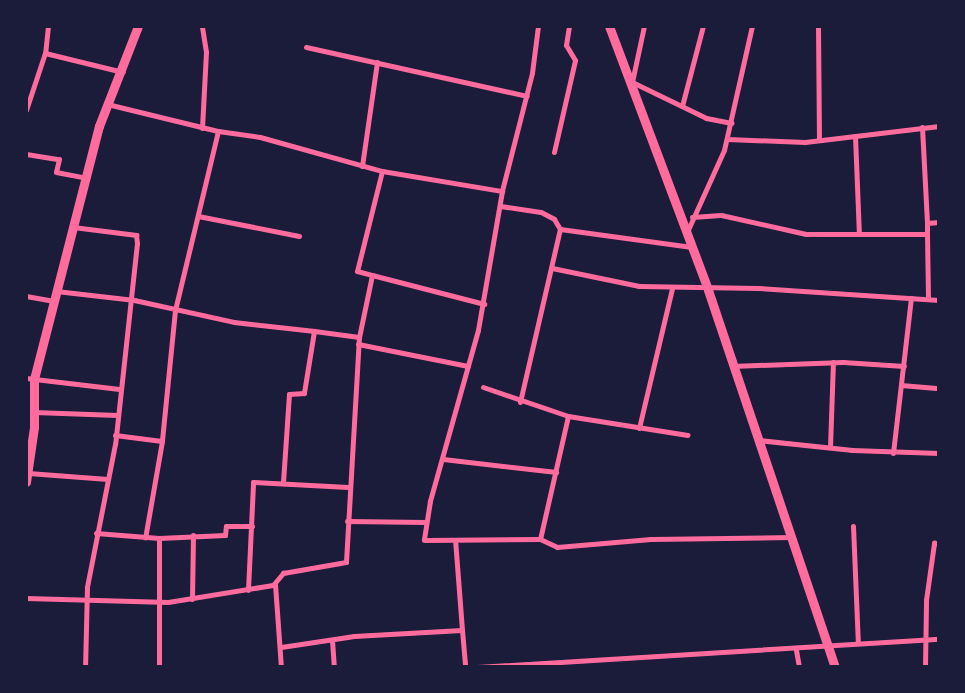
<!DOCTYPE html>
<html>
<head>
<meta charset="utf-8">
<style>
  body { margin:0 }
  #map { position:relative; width:965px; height:693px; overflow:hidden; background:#1b1b3a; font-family:"Roboto Serif",serif }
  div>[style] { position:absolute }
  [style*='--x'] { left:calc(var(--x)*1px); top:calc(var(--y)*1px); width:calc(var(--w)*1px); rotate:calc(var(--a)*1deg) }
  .minor>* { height:5px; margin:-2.5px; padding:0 2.5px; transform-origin:2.5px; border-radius:2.5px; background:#ff6b9d }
  .tertiary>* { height:9px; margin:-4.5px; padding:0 4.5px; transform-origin:4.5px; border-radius:4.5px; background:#ff6b9d }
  span { translate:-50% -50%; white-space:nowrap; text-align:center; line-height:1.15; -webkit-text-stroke:4px #1b1b3a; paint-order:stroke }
  .frame { position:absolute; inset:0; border:28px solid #1b1b3a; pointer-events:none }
</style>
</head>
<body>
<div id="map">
  <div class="minor">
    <i style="--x:48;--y:26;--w:27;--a:96"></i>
    <i style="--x:45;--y:53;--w:80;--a:13.7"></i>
    <i style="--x:538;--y:26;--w:47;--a:97.3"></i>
    <i style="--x:532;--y:73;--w:122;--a:104.3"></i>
    <i style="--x:502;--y:191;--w:141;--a:99.8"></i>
    <i style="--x:478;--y:330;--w:178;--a:105.7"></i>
    <i style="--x:430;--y:501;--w:39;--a:99"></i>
    <i style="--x:424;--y:540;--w:116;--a:-0.5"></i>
    <i style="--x:540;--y:539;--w:19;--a:25"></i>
    <i style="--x:557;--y:547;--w:94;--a:-4.9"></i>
    <i style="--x:651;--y:539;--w:141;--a:-0.8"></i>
    <i style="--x:818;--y:26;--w:114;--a:89.5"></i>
    <i style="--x:306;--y:47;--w:226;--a:12.5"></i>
    <i style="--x:632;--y:82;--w:82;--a:25.9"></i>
    <i style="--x:706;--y:118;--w:26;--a:11"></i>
    <i style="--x:632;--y:82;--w:57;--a:-77.9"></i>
    <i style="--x:107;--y:104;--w:114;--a:13.7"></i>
    <i style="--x:218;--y:131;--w:184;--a:103.5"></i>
    <i style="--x:175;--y:310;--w:132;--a:95.7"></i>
    <i style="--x:682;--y:106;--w:83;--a:-75.3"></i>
    <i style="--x:26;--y:110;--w:60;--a:-71.6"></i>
    <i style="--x:922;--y:127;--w:96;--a:87"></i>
    <i style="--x:202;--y:128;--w:76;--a:-87"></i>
    <i style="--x:206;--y:52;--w:26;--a:-99"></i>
    <i style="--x:218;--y:131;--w:42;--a:8.1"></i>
    <i style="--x:260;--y:137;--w:127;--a:15.6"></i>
    <i style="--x:382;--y:171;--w:103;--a:104"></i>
    <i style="--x:357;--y:271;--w:16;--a:15"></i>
    <i style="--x:372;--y:275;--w:63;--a:101.8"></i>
    <i style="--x:359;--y:337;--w:45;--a:-172.4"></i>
    <i style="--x:855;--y:136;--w:98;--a:87.7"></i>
    <i style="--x:727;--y:139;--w:78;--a:2.2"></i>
    <i style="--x:805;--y:142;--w:135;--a:-6.8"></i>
    <i style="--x:554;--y:152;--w:94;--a:-77.1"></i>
    <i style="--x:575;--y:60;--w:17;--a:-121"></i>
    <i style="--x:566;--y:45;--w:19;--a:-81"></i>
    <i style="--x:26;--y:154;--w:33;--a:9"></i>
    <i style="--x:59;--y:159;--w:13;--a:103"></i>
    <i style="--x:56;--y:172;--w:31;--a:11"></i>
    <i style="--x:362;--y:166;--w:105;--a:-81.8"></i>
    <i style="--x:382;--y:171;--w:122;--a:9.5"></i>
    <i style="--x:500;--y:206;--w:41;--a:8.3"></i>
    <i style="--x:541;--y:212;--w:15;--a:28"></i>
    <i style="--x:554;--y:219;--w:12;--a:59"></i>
    <i style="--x:560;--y:229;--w:133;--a:7.8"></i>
    <i style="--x:198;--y:216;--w:103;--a:11.2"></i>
    <i style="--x:692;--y:217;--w:29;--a:-4"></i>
    <i style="--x:721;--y:215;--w:87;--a:12.6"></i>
    <i style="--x:806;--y:234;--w:121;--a:0"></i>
    <i style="--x:927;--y:234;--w:11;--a:-90"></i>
    <i style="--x:927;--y:223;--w:12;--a:-5"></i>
    <i style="--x:73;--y:227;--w:64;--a:7.2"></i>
    <i style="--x:136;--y:235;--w:8;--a:83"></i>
    <i style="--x:137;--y:243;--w:202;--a:96.2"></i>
    <i style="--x:115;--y:444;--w:146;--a:101.1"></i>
    <i style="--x:87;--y:587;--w:80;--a:91.4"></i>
    <i style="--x:687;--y:232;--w:90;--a:-65.7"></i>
    <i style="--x:724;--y:150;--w:127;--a:-77.3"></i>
    <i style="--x:927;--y:234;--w:65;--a:89.1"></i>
    <i style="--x:552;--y:268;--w:89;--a:11.7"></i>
    <i style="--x:639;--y:286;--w:119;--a:1"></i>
    <i style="--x:758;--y:288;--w:181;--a:3.8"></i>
    <i style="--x:372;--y:275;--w:116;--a:14.5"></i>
    <i style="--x:56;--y:291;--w:79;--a:6.6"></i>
    <i style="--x:134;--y:300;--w:102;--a:12.4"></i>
    <i style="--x:234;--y:322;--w:81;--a:6.4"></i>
    <i style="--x:314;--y:331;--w:63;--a:99.2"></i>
    <i style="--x:304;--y:393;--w:15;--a:176"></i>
    <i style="--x:289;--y:394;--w:89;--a:93.9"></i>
    <i style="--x:26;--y:296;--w:27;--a:10"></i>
    <i style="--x:358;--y:344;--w:112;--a:11.3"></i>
    <i style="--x:732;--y:366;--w:111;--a:-2.1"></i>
    <i style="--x:843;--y:362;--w:61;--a:3.8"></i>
    <i style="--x:26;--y:378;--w:94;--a:6.7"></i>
    <i style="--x:901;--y:385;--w:38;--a:5"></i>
    <i style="--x:483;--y:387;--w:90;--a:18.8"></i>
    <i style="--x:568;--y:416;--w:126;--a:102.8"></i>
    <i style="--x:520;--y:402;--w:178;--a:-77"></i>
    <i style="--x:34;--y:412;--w:83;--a:2.1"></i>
    <i style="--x:568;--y:416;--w:121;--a:9"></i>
    <i style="--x:639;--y:428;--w:144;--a:-76.7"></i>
    <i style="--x:115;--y:435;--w:47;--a:7.3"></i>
    <i style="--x:162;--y:441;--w:98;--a:99.9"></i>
    <i style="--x:758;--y:440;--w:95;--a:6.1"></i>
    <i style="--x:852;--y:450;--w:87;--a:2"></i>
    <i style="--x:830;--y:447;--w:85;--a:-88"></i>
    <i style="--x:893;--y:453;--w:156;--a:-83.4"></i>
    <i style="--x:443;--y:459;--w:114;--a:6.6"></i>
    <i style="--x:28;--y:473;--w:80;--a:4.3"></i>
    <i style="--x:347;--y:521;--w:79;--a:0.7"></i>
    <i style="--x:853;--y:526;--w:117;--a:87.6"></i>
    <i style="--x:96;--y:533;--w:63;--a:4.5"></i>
    <i style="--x:159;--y:538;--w:66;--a:-2.6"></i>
    <i style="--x:225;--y:535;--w:9;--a:-84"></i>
    <i style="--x:226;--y:526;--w:26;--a:0"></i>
    <i style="--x:159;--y:538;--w:129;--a:90"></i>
    <i style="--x:275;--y:584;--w:83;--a:85.9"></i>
    <i style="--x:248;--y:590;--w:108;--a:-87.3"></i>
    <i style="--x:253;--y:482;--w:95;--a:3"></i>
    <i style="--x:26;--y:598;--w:142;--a:1.6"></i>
    <i style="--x:168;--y:602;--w:106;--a:-9.2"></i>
    <i style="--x:273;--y:585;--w:16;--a:-50"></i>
    <i style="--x:283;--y:573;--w:64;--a:-9.9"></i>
    <i style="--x:346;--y:562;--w:225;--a:-86.7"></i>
    <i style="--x:192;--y:599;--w:64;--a:-89.1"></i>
    <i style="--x:462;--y:630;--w:37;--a:85"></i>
    <i style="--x:332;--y:640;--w:27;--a:86"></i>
    <i style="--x:281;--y:647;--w:74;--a:-8.6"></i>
    <i style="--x:354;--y:636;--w:108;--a:-3.2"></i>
    <i style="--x:462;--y:630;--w:90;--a:-94.4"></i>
    <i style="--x:796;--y:650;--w:17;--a:80"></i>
    <i style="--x:477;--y:667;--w:463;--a:-3.5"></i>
    <i style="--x:925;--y:667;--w:67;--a:-89.1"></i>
    <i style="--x:926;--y:600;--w:58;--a:-82"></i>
    <i style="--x:934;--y:543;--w:5;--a:11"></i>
  </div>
  <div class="tertiary">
    <i style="--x:609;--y:26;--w:282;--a:69.4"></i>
    <i style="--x:708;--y:290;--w:398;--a:71.4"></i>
    <i style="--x:26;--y:482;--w:56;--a:-81.7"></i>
    <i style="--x:34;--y:427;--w:48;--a:-90"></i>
    <i style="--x:34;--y:379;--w:261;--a:-75.6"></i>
    <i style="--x:99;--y:126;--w:107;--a:-68.7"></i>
  </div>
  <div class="frame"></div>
</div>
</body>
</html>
